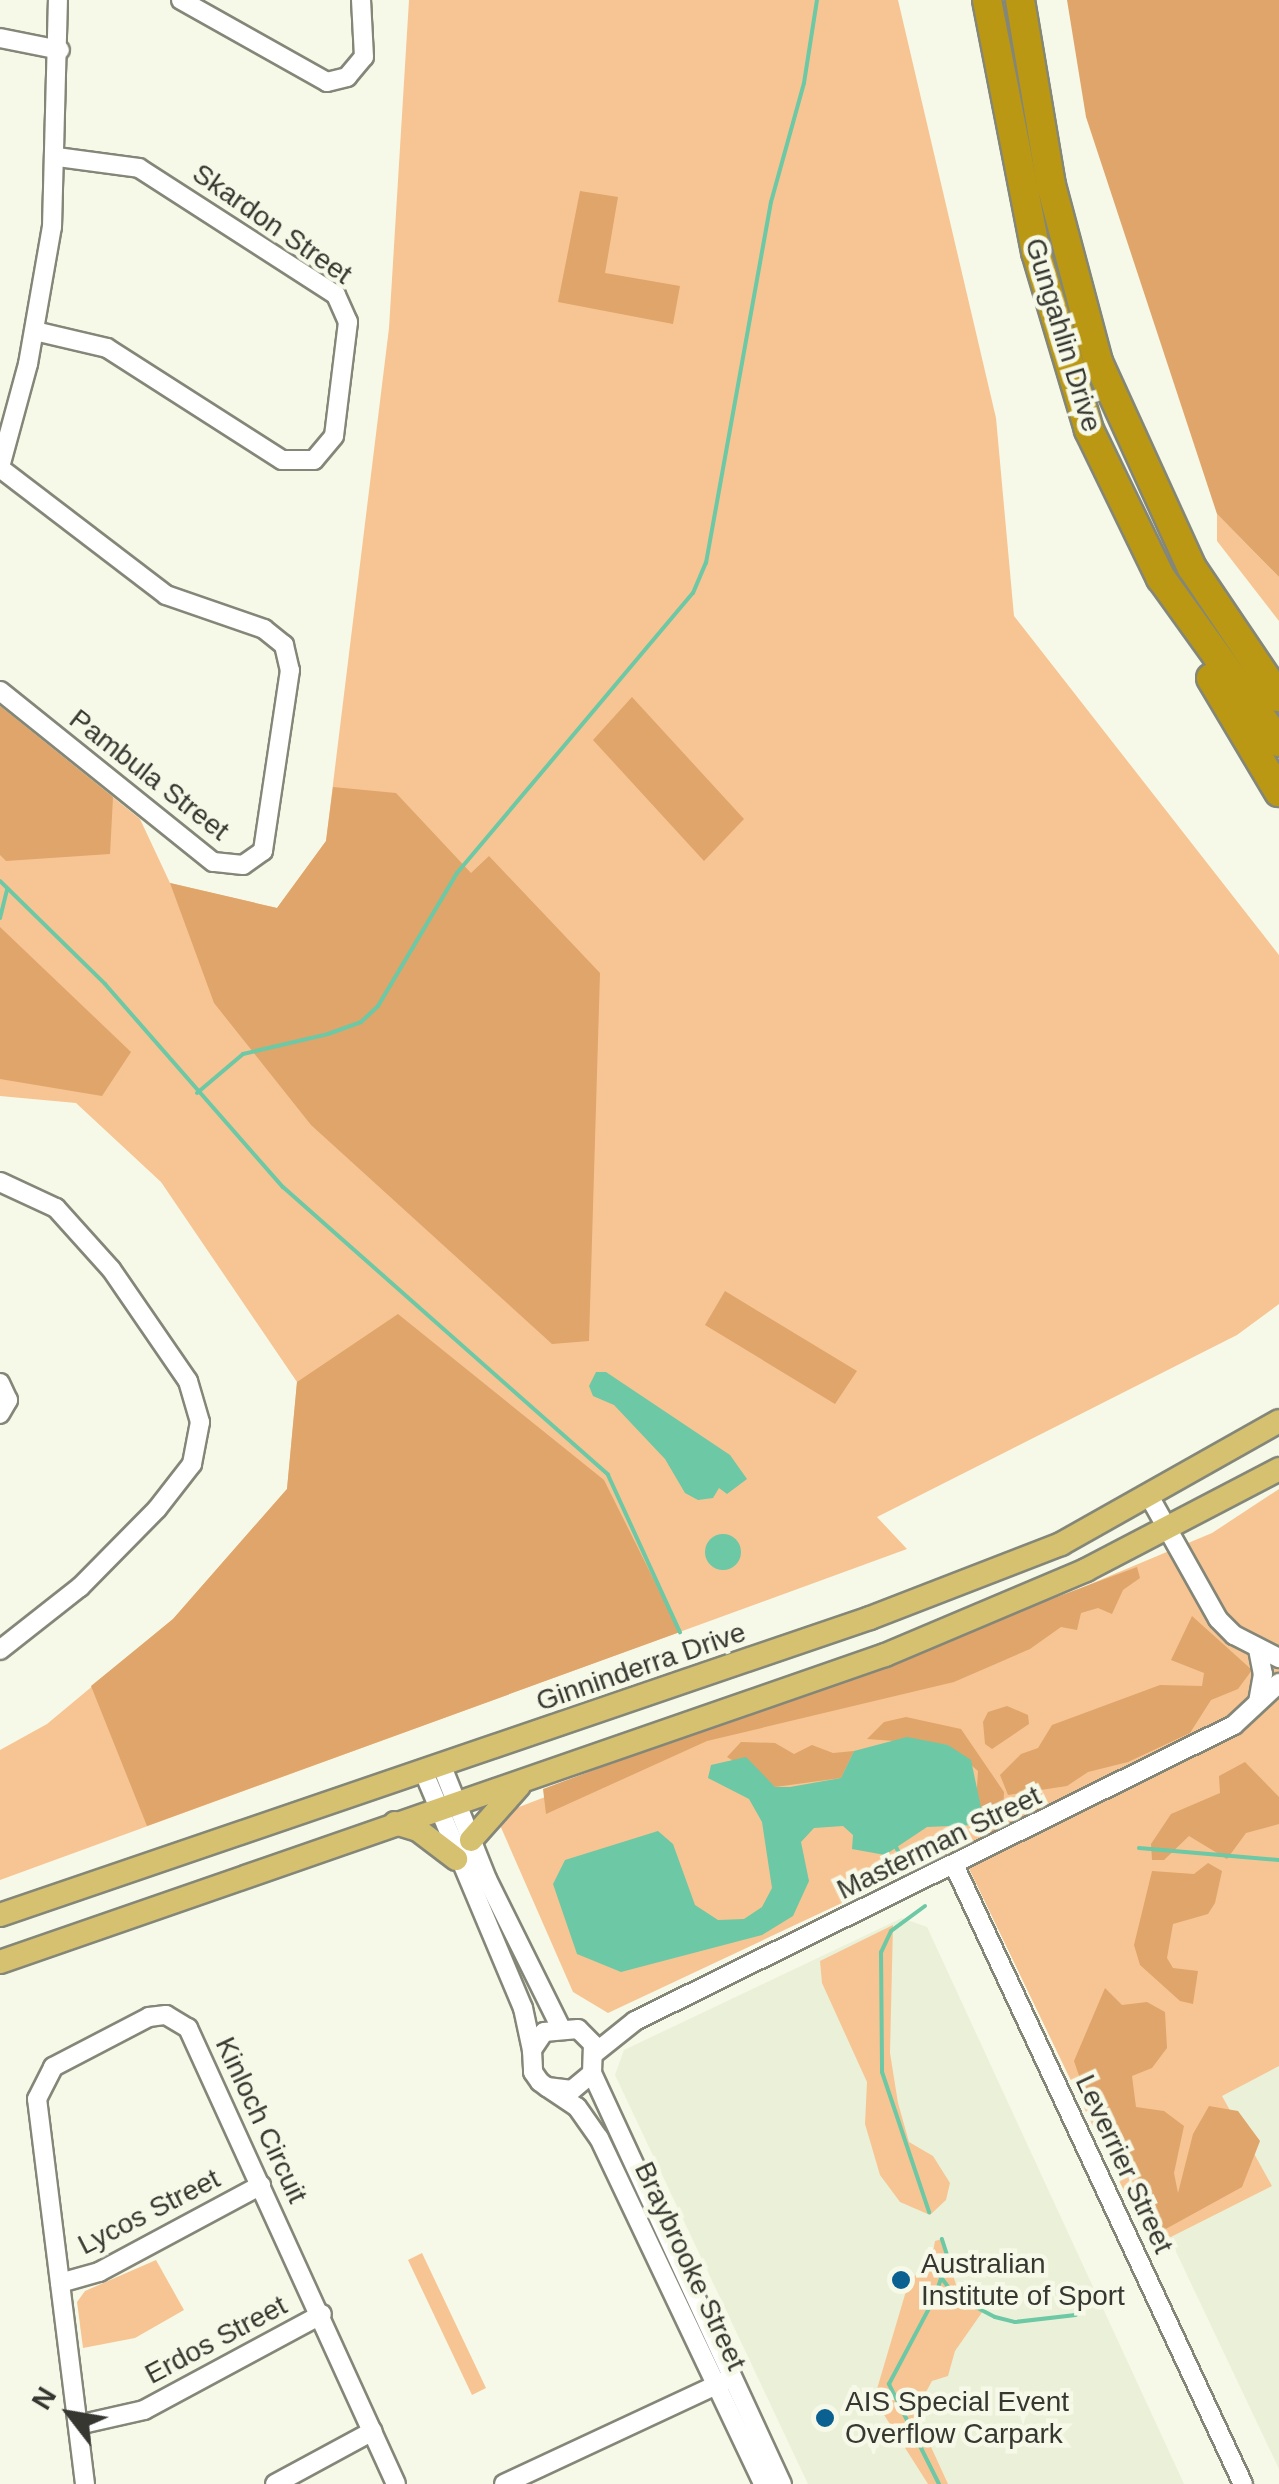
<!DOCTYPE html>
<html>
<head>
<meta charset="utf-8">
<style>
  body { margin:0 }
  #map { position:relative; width:1279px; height:2484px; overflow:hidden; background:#f6f9e8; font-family:Arial,sans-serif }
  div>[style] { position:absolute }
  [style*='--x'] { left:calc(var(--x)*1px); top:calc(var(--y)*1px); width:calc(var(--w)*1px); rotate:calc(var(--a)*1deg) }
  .built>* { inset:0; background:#ebf0d8 }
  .green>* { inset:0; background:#f7c593 }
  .forest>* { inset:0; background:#dfa56a }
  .water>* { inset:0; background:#6cc8a5 }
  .round { border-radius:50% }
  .stream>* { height:4px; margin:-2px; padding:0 2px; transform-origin:2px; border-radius:2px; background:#6cc8a5 }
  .roads { filter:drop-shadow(2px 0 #848778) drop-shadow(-2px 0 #848778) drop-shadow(0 2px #848778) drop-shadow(0 -2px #848778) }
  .minor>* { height:18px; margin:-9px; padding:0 9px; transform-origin:9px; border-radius:9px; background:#fff }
  .major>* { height:22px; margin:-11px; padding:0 11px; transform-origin:11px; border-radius:11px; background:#d6c171 }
  .highway>* { height:28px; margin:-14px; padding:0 14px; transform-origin:14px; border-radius:14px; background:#bb9813 }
  .dots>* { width:28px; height:28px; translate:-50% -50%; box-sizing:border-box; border:5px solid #f6f9e8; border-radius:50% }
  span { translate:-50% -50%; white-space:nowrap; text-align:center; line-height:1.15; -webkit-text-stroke:9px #f6f9e8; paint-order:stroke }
  .street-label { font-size:28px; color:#363730 }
  .poi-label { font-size:28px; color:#363730 }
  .left { translate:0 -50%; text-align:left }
  .north { position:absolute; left:20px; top:2364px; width:100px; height:100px; -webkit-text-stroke:8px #f6f9e8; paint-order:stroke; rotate:301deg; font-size:28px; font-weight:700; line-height:40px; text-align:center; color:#363730 }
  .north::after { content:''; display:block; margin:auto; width:35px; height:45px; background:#363730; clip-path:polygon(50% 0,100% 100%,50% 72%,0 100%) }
</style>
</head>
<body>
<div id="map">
  <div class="built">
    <i style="clip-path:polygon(1279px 1724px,1279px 2469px,1005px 1891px)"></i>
    <i style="clip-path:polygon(902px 1918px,927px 1927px,1184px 2484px,808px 2484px,615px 2075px,624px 2050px)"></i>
  </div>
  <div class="green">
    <i style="clip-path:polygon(409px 0,898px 0,996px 418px,1014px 616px,1279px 955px,1279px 1304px,1237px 1335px,877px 1517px,907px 1549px,0 1880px,0 1750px,47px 1724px,173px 1619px,287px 1489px,297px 1382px,161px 1182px,76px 1103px,0 1096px,0 706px,140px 819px,170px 883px,277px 908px,326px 841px,389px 328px)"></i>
    <i style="clip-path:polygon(1217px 514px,1279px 577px,1279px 621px,1217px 541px)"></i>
    <i style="clip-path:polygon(1279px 1489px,1279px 2066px,1222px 2096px,1272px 2186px,1151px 2247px,959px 1848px,608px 2013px,573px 1992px,496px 1816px,1014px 1616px,1212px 1533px)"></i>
    <i style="clip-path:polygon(893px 1925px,890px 2053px,898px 2103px,909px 2142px,933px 2156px,950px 2183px,946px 2200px,930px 2215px,900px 2202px,880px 2175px,865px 2124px,867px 2082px,822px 1983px,820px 1961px)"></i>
    <i style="clip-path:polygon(942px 2239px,957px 2288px,983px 2311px,955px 2351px,948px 2376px,932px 2381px,915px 2412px,948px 2484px,928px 2484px,874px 2399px,909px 2281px,931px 2262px,935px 2241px)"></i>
    <i style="clip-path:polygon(422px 2253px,486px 2388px,472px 2395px,408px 2260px)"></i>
    <i style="clip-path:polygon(156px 2260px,184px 2310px,135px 2338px,83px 2348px,77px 2302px,85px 2291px)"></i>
  </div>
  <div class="forest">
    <i style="clip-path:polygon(1067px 0,1279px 0,1279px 577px,1217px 514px,1086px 117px)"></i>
    <i style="clip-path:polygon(580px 191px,618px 197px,605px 273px,680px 286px,673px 324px,558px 302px)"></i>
    <i style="clip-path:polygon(632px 697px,744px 819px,704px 861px,593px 740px)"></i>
    <i style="clip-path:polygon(0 706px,113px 797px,110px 854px,6px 861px,0 855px)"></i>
    <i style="clip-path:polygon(333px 787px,396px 793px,471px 873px,489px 856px,600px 973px,589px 1341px,552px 1344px,311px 1125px,214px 1003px,170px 883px,277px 908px,326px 841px)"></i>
    <i style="clip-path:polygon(0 927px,131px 1052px,102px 1096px,0 1079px)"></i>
    <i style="clip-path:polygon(725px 1291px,857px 1371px,835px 1404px,705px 1325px)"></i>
    <i style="clip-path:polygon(398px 1314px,604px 1480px,680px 1632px,147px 1826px,91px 1686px,173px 1619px,287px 1489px,297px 1382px)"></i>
    <i style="clip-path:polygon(1137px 1567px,1140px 1578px,1123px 1590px,1112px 1614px,1098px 1608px,1081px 1613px,1077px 1630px,1061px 1627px,1030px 1649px,954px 1682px,707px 1741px,546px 1814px,543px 1789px)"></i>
    <i style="clip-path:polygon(1192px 1616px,1252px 1670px,1238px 1689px,1211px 1700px,1190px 1733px,1128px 1762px,1088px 1772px,1067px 1786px,1008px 1795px,1000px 1775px,1021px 1754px,1038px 1748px,1052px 1725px,1160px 1685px,1202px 1686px,1204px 1673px,1171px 1660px)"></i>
    <i style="clip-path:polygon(1007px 1706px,1028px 1715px,1029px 1724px,992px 1749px,985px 1744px,983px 1722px,988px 1712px)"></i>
    <i style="clip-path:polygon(906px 1717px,961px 1729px,1004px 1792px,1003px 1815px,1010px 1806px,1018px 1816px,1022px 1810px,1025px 1821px,998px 1836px,988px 1830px,976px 1805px,978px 1771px,948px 1745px,867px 1739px,884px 1722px)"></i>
    <i style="clip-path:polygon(741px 1742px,775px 1743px,794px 1754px,812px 1745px,833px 1753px,854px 1751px,841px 1778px,775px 1787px,727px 1757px)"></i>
    <i style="clip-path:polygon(1245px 1762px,1279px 1797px,1279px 1824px,1246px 1833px,1227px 1859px,1189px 1836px,1164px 1860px,1152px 1860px,1151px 1844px,1171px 1814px,1220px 1793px,1219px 1776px)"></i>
    <i style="clip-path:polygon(1208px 1863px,1222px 1871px,1215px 1903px,1208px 1914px,1173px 1924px,1167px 1958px,1173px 1968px,1198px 1971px,1193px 2004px,1180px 2001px,1140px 1965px,1134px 1945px,1152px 1871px,1194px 1874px)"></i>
    <i style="clip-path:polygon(1105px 1988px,1122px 2005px,1147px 2002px,1165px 2012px,1167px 2048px,1152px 2068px,1132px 2076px,1136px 2107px,1164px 2111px,1184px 2126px,1174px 2173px,1178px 2193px,1193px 2134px,1209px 2106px,1238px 2111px,1260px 2141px,1242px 2187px,1162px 2231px,1120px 2141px,1087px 2099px,1074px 2061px)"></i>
  </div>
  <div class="water">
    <i style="clip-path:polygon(596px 1372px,606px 1372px,730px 1455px,747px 1479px,727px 1494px,719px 1488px,713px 1498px,698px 1500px,685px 1493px,665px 1459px,614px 1405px,593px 1396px,589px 1386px)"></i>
    <i class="round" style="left:705px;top:1534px;width:36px;height:36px"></i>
    <i style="clip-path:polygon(907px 1737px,948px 1745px,971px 1760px,983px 1817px,974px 1825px,927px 1827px,885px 1855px,852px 1849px,853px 1835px,843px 1826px,814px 1828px,801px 1842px,809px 1881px,793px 1916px,762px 1935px,621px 1972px,577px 1954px,553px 1884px,565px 1860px,658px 1831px,673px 1844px,695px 1905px,718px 1920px,744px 1919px,762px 1907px,772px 1888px,762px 1822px,749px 1799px,708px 1778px,711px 1765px,746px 1757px,775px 1787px,790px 1787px,841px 1778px,854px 1751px)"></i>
  </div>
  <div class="stream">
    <i style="--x:0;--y:881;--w:147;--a:44.4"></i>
    <i style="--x:105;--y:984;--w:270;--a:48.8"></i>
    <i style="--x:283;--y:1187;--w:434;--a:41.5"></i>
    <i style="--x:608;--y:1475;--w:173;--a:65.4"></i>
    <i style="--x:0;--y:918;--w:30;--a:-76"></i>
    <i style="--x:197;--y:1093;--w:60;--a:-40.3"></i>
    <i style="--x:243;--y:1054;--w:87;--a:-13.2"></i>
    <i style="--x:328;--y:1034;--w:35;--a:-20"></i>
    <i style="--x:361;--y:1022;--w:23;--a:-43"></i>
    <i style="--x:378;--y:1006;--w:155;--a:-59.3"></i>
    <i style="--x:457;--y:873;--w:366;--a:-49.9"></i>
    <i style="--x:693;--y:593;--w:33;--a:-67"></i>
    <i style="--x:706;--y:563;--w:367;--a:-79.8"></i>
    <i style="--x:771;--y:202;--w:123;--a:-74.5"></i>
    <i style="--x:804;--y:83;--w:84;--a:-81.1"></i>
    <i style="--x:896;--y:1847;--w:25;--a:64"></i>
    <i style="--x:1139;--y:1848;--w:141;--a:4.9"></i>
    <i style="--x:925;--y:1906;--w:42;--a:143.7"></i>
    <i style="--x:891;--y:1931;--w:23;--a:115"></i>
    <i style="--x:881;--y:1952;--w:120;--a:89.5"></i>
    <i style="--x:882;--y:2072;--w:148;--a:71.4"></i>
    <i style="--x:940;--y:2276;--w:25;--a:53"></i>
    <i style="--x:955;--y:2296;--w:45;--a:27.7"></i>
    <i style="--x:995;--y:2317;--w:21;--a:14"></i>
    <i style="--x:1015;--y:2322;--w:61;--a:-6.5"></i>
    <i style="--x:939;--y:2484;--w:112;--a:-116.6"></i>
    <i style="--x:889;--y:2384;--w:96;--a:-62.1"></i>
    <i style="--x:934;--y:2299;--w:43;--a:-71.1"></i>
    <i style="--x:948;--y:2258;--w:20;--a:-108"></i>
  </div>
  <div class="roads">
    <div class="minor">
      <i style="--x:181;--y:0;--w:167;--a:29.3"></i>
      <i style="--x:327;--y:82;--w:21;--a:-14"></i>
      <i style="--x:347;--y:77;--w:26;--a:-50"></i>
      <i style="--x:364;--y:57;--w:57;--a:-93"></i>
      <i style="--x:0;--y:38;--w:61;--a:11.3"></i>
      <i style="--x:35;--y:331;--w:74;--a:13.3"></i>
      <i style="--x:107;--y:348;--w:208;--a:32.6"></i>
      <i style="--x:282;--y:460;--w:32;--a:0"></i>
      <i style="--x:314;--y:460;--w:31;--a:-50"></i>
      <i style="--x:334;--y:436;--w:115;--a:-83"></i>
      <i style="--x:348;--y:322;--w:30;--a:-114"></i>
      <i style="--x:336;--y:295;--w:234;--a:-147.2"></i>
      <i style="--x:139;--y:168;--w:82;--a:-172.3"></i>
      <i style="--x:0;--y:467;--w:107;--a:-74.8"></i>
      <i style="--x:28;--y:364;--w:139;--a:-80.1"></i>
      <i style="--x:52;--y:227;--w:227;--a:-88.5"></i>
      <i style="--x:0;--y:468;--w:209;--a:37.4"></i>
      <i style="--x:166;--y:595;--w:104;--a:19.1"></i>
      <i style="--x:264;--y:629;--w:26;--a:39"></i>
      <i style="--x:284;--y:645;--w:26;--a:77"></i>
      <i style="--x:290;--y:670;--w:183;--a:98.5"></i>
      <i style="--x:263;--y:851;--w:24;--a:145"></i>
      <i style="--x:243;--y:865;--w:30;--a:-174"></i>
      <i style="--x:213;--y:862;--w:273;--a:-141.2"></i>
      <i style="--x:0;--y:1182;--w:62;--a:24.9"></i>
      <i style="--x:56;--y:1208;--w:82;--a:48"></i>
      <i style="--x:111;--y:1269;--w:136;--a:55.5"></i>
      <i style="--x:188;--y:1381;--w:43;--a:73.7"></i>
      <i style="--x:200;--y:1422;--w:43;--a:100.8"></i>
      <i style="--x:192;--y:1464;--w:57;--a:127.9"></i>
      <i style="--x:157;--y:1509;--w:110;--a:134.6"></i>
      <i style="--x:80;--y:1587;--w:102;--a:141.8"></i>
      <i style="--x:0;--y:1383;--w:19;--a:65"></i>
      <i style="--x:8;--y:1400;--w:16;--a:120"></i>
      <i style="--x:1149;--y:1496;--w:141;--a:60.7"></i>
      <i style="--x:1218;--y:1619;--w:23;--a:45"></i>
      <i style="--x:1234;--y:1635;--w:51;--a:27.1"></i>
      <i style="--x:1258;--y:1649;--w:25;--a:79"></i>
      <i style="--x:1263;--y:1674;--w:27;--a:100"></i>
      <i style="--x:443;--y:1769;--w:118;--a:68.2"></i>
      <i style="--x:487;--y:1879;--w:164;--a:63.6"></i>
      <i style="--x:425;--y:1775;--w:253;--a:67.2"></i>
      <i style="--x:523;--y:2008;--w:43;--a:77.9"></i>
      <i style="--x:955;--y:1867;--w:681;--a:64.98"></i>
      <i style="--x:595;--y:2053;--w:51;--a:-38.7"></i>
      <i style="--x:635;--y:2021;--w:668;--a:-26.3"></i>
      <i style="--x:1234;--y:1725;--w:62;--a:-43"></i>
      <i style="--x:592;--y:2073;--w:453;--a:65.2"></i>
      <i style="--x:547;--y:2087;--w:25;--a:7"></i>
      <i style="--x:572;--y:2090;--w:26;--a:-40"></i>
      <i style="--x:592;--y:2073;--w:29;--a:-88"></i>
      <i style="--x:593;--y:2044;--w:21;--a:-135"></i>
      <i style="--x:578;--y:2029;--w:34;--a:175"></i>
      <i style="--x:544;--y:2032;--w:22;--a:124"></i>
      <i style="--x:532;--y:2050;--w:22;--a:87"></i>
      <i style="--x:533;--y:2072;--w:12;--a:55"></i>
      <i style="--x:540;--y:2082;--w:9;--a:36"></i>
      <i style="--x:547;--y:2087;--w:36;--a:34"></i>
      <i style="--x:577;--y:2107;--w:38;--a:55"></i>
      <i style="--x:599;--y:2138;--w:383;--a:64.6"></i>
      <i style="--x:60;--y:2283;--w:41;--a:-15.8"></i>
      <i style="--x:99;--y:2272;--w:184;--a:-28.2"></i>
      <i style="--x:78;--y:2425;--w:68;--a:-12.8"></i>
      <i style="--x:144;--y:2410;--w:202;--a:-28.3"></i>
      <i style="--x:85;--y:2484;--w:388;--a:-97.1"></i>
      <i style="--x:37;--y:2099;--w:36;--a:-63"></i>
      <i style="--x:53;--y:2067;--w:108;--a:-27.5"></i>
      <i style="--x:149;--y:2017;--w:17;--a:-7"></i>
      <i style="--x:166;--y:2015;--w:26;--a:31"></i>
      <i style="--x:188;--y:2028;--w:501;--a:65.48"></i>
      <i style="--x:275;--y:2484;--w:111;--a:-28.4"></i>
      <i style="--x:504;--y:2484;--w:244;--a:-25"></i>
    </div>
    <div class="major">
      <i style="--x:395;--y:1823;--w:24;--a:17"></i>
      <i style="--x:418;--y:1830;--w:48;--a:37.3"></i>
      <i style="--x:471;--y:1840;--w:72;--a:-48.4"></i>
      <i style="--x:0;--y:1915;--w:919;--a:-18.85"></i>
      <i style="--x:870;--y:1618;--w:205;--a:-21.2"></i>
      <i style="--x:1061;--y:1544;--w:250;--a:-29.4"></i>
      <i style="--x:0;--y:1962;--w:937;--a:-19.13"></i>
      <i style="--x:885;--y:1655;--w:218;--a:-22.9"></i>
      <i style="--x:1086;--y:1570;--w:218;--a:-27.6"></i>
    </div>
    <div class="highway">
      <i style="--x:987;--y:0;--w:257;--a:79"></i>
      <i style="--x:1036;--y:252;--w:186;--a:73.4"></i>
      <i style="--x:1089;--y:430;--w:165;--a:64.1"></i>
      <i style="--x:1161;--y:578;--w:202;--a:54.3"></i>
      <i style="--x:1020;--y:0;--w:188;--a:80.5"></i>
      <i style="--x:1051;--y:185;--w:183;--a:75.1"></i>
      <i style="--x:1098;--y:362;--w:226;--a:65.5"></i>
      <i style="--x:1192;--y:568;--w:156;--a:56"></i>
      <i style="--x:1211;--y:678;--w:133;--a:59.2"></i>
    </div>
  </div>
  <div class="dots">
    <i style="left:901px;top:2280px;background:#096091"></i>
    <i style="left:825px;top:2418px;background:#096091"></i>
  </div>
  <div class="street-label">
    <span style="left:272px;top:224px;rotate:35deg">Skardon Street</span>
    <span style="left:1063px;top:335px;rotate:73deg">Gungahlin Drive</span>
    <span style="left:149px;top:775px;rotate:38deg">Pambula Street</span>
    <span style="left:641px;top:1667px;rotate:-19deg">Ginninderra Drive</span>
    <span style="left:939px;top:1843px;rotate:-26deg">Masterman Street</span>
    <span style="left:261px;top:2120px;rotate:65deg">Kinloch Circuit</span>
    <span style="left:1124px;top:2164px;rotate:65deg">Leverrier Street</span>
    <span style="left:149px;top:2212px;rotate:-27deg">Lycos Street</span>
    <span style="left:690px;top:2266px;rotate:65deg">Braybrooke Street</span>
    <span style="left:216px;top:2340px;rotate:-28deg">Erdos Street</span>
  </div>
  <div class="poi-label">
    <span class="left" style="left:921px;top:2280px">Australian<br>Institute of Sport</span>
    <span class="left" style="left:845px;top:2418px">AIS Special Event<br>Overflow Carpark</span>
  </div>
  <div class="north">N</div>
</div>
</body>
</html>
